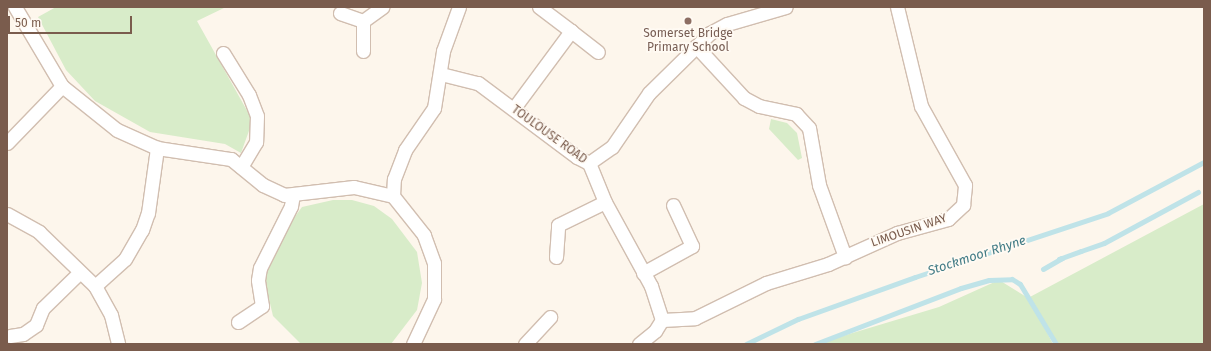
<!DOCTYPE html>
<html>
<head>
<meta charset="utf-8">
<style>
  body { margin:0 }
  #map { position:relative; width:1211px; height:351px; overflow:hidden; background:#fdf6ec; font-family:"Fira Sans",sans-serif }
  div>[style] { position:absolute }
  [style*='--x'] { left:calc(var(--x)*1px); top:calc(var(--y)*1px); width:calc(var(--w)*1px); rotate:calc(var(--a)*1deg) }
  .green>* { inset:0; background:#d8ecc9 }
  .stream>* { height:5px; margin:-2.5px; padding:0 2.5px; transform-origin:2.5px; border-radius:2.5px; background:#bfe3e8 }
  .roads { filter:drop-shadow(1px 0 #d1beb0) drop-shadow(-1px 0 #d1beb0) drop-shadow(0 1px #d1beb0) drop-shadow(0 -1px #d1beb0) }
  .street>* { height:13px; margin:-6.5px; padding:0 6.5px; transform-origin:6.5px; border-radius:6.5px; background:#fff }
  .dots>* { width:11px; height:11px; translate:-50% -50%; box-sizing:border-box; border:2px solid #fffaf3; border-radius:50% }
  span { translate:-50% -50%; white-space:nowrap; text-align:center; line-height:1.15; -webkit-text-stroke:3.5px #fffaf3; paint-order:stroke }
  .education-label { font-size:12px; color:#785e54 }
  .street-label { font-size:12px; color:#7a5c4d }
  .water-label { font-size:13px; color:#437c86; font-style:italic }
  .frame { position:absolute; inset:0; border:8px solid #7a5c4d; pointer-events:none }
  .scale { position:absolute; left:8px; top:16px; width:124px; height:18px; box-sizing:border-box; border:2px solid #7a5c4d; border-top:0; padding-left:5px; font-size:12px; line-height:14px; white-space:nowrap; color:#7a5c4d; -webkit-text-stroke:3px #fffaf3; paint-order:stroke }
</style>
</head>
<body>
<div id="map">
  <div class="green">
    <i style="clip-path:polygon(56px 7px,226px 7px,197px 21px,250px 116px,250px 128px,241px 153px,225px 144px,150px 132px,95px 101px,66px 70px,38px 17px)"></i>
    <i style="clip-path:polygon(771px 119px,787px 123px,797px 133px,802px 158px,798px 160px,769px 129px)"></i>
    <i style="clip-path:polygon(333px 200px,352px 200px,374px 206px,392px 219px,417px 252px,422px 283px,417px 310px,391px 344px,301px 344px,273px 316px,264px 278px,285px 230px,302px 207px)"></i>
    <i style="clip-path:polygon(1204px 204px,1204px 344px,1056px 344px,1035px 310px,1053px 344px,816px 344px,939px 307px,999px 280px,1028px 298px)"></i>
  </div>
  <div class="stream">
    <i style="--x:1043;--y:269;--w:22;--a:-30"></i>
    <i style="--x:1062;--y:258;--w:3;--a:162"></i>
    <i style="--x:1059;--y:259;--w:23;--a:-20"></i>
    <i style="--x:1081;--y:251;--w:24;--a:-19"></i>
    <i style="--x:1104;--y:243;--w:107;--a:-28.5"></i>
    <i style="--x:746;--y:344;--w:58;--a:-25.7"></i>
    <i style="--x:798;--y:319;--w:124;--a:-19.7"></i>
    <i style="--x:915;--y:277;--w:203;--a:-18.3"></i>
    <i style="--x:1108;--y:213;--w:109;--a:-28"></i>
    <i style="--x:815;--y:344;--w:156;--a:-21"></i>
    <i style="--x:961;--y:288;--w:29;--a:-16"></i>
    <i style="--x:989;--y:280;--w:23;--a:-2"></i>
    <i style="--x:1012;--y:279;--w:9;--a:32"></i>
    <i style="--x:1020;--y:284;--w:70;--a:59"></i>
  </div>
  <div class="roads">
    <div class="street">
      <i style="--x:15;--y:7;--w:92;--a:59.3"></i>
      <i style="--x:62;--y:86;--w:70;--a:38.7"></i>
      <i style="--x:117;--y:130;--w:44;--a:24.2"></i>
      <i style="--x:157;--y:148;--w:75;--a:8.5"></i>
      <i style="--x:231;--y:159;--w:41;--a:39.1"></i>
      <i style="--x:263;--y:185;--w:23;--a:25"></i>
      <i style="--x:284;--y:195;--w:70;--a:-6.5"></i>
      <i style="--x:354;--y:187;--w:40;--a:13"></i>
      <i style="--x:340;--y:13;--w:24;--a:19"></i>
      <i style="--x:363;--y:21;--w:24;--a:-36"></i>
      <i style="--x:571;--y:31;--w:34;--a:38"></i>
      <i style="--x:696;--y:46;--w:71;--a:47.3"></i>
      <i style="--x:744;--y:98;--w:17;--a:28"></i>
      <i style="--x:759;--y:106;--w:38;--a:12"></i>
      <i style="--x:796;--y:114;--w:19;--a:47"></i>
      <i style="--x:809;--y:128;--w:58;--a:80"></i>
      <i style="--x:819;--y:185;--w:77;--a:70.1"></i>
      <i style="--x:363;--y:51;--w:30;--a:-90"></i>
      <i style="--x:223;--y:53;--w:49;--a:58.2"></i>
      <i style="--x:249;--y:95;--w:22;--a:69"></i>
      <i style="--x:257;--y:116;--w:26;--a:92"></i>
      <i style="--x:256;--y:142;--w:29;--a:121"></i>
      <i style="--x:441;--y:74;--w:38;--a:14"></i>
      <i style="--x:478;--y:83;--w:124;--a:36.8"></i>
      <i style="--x:577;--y:157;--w:13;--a:27"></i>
      <i style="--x:589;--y:163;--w:42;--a:67.7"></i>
      <i style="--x:605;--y:202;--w:96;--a:61.3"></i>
      <i style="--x:651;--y:286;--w:36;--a:72"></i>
      <i style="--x:514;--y:108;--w:96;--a:-53.5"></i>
      <i style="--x:571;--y:31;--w:40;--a:-143"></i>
      <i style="--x:7;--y:143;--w:79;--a:-46"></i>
      <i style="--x:589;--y:163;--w:28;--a:-35"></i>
      <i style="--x:612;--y:147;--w:65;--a:-55.6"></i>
      <i style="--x:649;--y:93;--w:86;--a:-44.5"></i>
      <i style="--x:710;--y:33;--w:19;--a:-28"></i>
      <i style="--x:727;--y:24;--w:61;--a:-16.1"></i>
      <i style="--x:7;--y:214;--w:37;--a:29"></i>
      <i style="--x:39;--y:232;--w:78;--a:44"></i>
      <i style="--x:95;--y:286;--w:33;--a:61"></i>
      <i style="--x:111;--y:315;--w:30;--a:76"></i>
      <i style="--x:556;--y:257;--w:32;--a:-86"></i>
      <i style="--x:558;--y:225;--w:52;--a:-26.1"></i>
      <i style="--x:643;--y:273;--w:56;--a:-28.9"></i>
      <i style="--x:692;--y:246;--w:45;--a:-114.9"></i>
      <i style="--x:95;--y:286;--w:40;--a:-42"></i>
      <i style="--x:125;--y:259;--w:34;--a:-60"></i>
      <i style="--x:142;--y:230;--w:18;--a:-71"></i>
      <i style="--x:148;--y:213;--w:66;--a:-82.1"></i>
      <i style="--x:238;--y:322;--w:29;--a:-34"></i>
      <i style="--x:262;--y:306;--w:26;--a:-99"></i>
      <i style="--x:258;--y:280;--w:12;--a:-81"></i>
      <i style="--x:260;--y:268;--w:69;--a:-63.4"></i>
      <i style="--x:291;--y:206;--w:11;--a:-80"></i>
      <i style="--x:10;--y:336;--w:13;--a:-9"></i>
      <i style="--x:23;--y:334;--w:16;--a:-35"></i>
      <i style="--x:36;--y:325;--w:18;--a:-68"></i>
      <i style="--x:43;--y:308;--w:50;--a:-44.2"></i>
      <i style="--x:413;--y:344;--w:50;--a:-65"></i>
      <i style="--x:434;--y:299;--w:36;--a:-90"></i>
      <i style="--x:434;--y:263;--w:30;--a:-110"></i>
      <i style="--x:424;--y:235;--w:50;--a:-128.5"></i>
      <i style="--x:393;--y:196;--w:17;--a:-87"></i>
      <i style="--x:394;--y:179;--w:31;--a:-69"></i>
      <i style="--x:405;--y:150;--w:51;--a:-55.4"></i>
      <i style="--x:434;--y:108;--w:58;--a:-81"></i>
      <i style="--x:443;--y:51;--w:47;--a:-70"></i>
      <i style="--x:525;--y:344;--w:37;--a:-47"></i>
      <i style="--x:639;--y:344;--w:21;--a:-39"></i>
      <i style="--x:655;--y:331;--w:13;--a:-58"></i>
      <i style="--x:662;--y:320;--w:33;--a:-3"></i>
      <i style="--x:695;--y:318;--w:79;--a:-26.2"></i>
      <i style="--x:766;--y:283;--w:65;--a:-17"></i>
      <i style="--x:828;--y:264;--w:76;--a:-24.2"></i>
      <i style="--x:897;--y:233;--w:53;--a:-15.4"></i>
      <i style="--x:948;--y:219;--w:21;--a:-43"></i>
      <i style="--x:963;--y:205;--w:20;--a:-84"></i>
      <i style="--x:965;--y:185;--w:90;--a:-119.1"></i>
      <i style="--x:921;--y:106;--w:102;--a:-103.6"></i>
    </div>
  </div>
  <div class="dots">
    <i style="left:688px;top:21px;background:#8d6e63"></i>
  </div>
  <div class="education-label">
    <span style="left:688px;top:41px">Somerset Bridge<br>Primary School</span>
  </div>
  <div class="street-label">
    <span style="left:549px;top:135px;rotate:36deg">TOULOUSE ROAD</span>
    <span style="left:909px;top:231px;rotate:-19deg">LIMOUSIN WAY</span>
  </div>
  <div class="water-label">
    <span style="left:977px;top:256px;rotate:-18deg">Stockmoor Rhyne</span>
  </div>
  <div class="frame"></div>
  <div class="scale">50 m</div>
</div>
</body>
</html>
